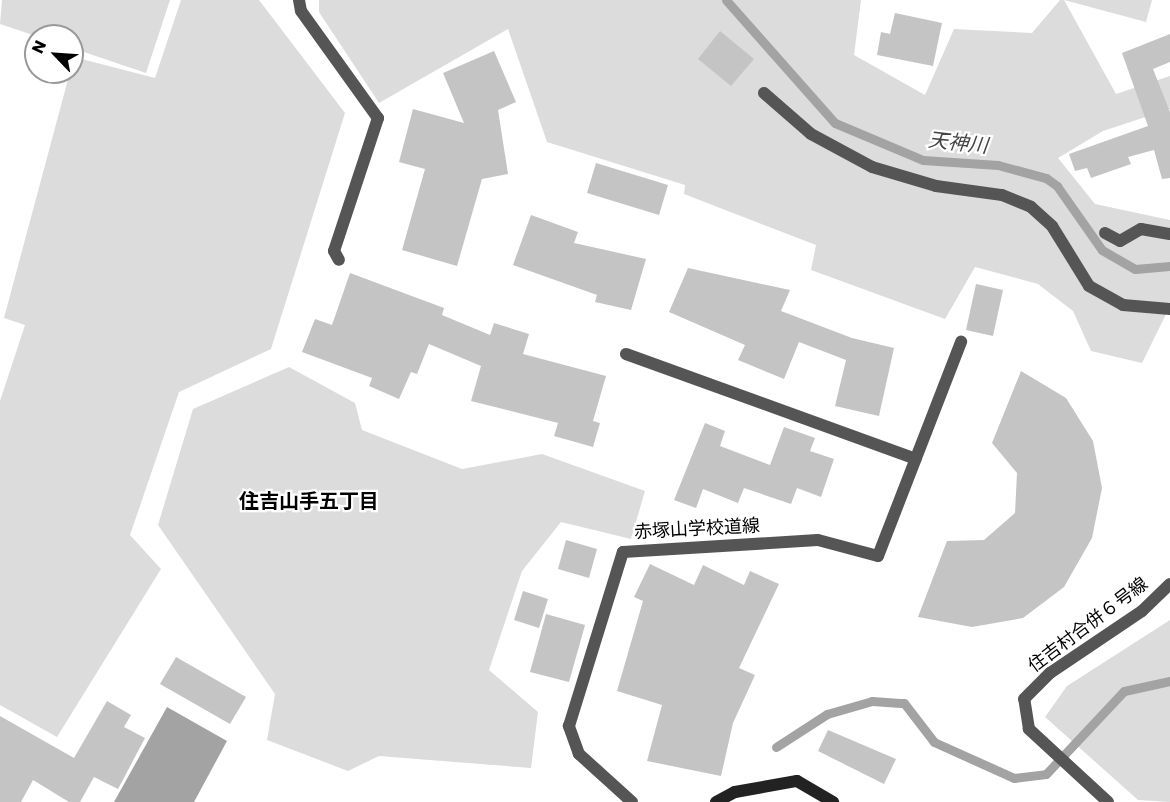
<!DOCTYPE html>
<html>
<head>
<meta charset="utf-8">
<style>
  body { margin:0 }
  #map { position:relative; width:1170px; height:802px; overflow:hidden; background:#fff; font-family:Poppins,"Noto Sans JP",sans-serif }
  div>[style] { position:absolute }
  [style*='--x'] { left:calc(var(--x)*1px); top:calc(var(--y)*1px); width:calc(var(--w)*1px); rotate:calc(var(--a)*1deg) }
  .green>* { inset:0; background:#dcdcdc }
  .water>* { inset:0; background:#a3a3a3 }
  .stream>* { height:9px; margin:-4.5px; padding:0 4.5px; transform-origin:4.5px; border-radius:4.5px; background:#a3a3a3 }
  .building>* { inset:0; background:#c4c4c4 }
  .lane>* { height:12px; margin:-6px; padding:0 6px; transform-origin:6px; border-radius:6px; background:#555 }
  .street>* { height:12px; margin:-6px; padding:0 6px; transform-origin:6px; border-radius:6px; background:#555 }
  .secondary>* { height:12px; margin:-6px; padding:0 6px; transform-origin:6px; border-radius:6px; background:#222 }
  span { translate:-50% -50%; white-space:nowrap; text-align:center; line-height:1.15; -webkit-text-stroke:4.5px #fff; paint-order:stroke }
  .street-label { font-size:18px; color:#000 }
  .water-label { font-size:20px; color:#444; font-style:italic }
  .neighbourhood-label { font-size:20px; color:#000; font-weight:700 }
  .north { position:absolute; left:24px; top:24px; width:60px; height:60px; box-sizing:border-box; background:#fff; border:2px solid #999; border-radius:50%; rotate:295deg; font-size:16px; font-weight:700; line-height:24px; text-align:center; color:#000 }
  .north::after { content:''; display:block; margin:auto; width:21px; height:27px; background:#000; clip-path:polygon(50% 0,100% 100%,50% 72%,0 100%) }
</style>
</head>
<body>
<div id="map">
  <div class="green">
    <i style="clip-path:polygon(2px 0,170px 0,146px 73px,72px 48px,72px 36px,36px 36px,0 24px)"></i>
    <i style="clip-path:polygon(181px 0,259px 0,345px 113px,271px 349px,179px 392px,130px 535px,161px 569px,57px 737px,0 705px,0 401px,25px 325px,4px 318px,74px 57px,155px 78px)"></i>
    <i style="clip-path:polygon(319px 0,861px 0,854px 55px,925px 95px,954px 29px,1032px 33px,1060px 0,1152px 0,1146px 22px,1064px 0,1116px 94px,1170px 76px,1170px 109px,1103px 131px,1058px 158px,1095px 204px,1170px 220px,1170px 306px,1142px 363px,1091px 351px,1073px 311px,1038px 284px,975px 267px,945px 319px,811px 270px,816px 245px,684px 194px,685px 185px,547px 142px,508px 29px,379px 103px,319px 12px)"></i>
    <i style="clip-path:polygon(289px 367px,355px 403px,362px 430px,462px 469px,542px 454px,645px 491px,631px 539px,561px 522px,522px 571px,489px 670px,538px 712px,531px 768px,379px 756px,348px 771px,267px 740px,275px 694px,158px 525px,193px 409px)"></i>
    <i style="clip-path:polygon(1170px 620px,1170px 802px,1138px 800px,1045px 717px,1067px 686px)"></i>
  </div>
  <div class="water">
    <i style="clip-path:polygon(167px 707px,227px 741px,194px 802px,114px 802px)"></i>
  </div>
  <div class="stream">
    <i style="--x:726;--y:0;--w:164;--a:48.5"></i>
    <i style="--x:835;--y:123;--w:95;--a:22.8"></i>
    <i style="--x:923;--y:160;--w:75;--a:3.8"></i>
    <i style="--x:998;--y:165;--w:50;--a:15.2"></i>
    <i style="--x:1046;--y:178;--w:14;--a:36"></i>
    <i style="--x:1057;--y:186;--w:78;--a:54.9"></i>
    <i style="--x:1102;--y:250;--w:38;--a:30"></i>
    <i style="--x:1135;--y:269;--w:35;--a:-5"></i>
    <i style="--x:776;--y:747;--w:61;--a:-32.9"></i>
    <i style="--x:827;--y:714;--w:47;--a:-16.1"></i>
    <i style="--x:872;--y:701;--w:32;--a:4"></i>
    <i style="--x:904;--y:703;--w:49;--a:52.4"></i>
    <i style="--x:934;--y:742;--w:88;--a:24.2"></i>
    <i style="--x:1014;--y:778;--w:32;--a:-7"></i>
    <i style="--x:1046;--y:774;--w:114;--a:-46.8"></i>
    <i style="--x:1124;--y:691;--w:47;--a:-12.3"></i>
  </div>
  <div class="building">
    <i style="clip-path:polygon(895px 13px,942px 23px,933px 66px,877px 55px,881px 32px,890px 34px)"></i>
    <i style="clip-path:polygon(720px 31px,754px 59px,731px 86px,698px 59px)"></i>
    <i style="clip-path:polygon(1170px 34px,1170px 62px,1153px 69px,1170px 112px,1170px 178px,1162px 179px,1154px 150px,1128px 157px,1131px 164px,1091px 178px,1087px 168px,1075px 171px,1069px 154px,1148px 126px,1122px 53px)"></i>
    <i style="clip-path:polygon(494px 51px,516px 102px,498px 110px,508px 174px,482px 179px,457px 266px,402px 250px,425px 169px,399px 162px,413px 109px,464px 123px,443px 73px)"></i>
    <i style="clip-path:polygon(596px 163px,668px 185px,659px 215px,587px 193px)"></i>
    <i style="clip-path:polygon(531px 215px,578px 232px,574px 243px,646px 259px,631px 310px,595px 302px,597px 295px,513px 265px)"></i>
    <i style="clip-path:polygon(688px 268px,790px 290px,781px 311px,852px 338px,894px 348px,879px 416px,835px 406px,846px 360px,799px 342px,784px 379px,738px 360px,745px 345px,669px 312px)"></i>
    <i style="clip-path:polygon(350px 273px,444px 308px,442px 315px,490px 335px,494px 323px,529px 334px,523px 354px,606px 376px,593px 421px,600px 423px,593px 447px,554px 436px,558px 423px,471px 401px,481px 366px,429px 344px,417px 374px,411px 372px,399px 399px,369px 386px,372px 378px,302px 352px,315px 319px,332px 325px)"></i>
    <i style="clip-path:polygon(976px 284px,1003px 290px,993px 336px,966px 330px)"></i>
    <i style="clip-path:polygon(1021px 371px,1066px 398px,1093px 441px,1102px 488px,1092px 538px,1064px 587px,1023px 618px,972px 627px,918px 617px,947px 541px,984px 540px,1015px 513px,1017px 473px,992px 443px)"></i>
    <i style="clip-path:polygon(705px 423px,725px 431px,720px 446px,770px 465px,784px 427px,815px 438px,810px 451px,834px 459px,821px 497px,797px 488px,791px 504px,744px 488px,738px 503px,703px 489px,696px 508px,674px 500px)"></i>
    <i style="clip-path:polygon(566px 540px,597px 549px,589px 578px,558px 569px)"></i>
    <i style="clip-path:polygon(650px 564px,694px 585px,703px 565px,744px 585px,750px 571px,779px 584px,739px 668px,755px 675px,733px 723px,721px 776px,647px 761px,662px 705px,617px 691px,643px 601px,634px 597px)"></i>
    <i style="clip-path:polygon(523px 591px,548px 599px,539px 628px,514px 620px)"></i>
    <i style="clip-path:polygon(546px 614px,585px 625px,569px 682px,530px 672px)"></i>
    <i style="clip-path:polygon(176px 657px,246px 697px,230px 724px,160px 684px)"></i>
    <i style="clip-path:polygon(107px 701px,131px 715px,124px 727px,145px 738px,118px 789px,94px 777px,80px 802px,69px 802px,33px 780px,21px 802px,0 802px,0 716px,74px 758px)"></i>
    <i style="clip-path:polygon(828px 730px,896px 759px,884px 784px,818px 751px)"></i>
  </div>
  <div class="lane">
    <i style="--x:299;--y:0;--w:11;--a:80"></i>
    <i style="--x:301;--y:11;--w:132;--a:54.3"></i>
    <i style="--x:378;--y:118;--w:140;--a:108.3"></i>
    <i style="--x:334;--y:251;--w:10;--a:61"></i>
  </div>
  <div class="street">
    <i style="--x:764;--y:93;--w:62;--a:41.1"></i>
    <i style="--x:811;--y:134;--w:69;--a:28.4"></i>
    <i style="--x:872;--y:167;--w:67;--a:16.5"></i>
    <i style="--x:936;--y:186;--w:67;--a:7.8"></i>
    <i style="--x:1002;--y:195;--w:31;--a:22"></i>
    <i style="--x:1031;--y:207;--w:28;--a:42"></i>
    <i style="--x:1052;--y:226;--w:70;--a:58.3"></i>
    <i style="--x:1089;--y:286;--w:39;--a:29"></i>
    <i style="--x:1123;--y:305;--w:47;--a:4.9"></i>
    <i style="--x:1105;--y:233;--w:17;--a:28"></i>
    <i style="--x:1120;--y:241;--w:24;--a:-30"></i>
    <i style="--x:1141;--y:229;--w:29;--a:10"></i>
    <i style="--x:626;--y:354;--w:308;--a:19.9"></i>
    <i style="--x:632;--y:802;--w:72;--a:-137.8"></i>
    <i style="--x:579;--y:754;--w:30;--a:-110"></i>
    <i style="--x:569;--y:726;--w:182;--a:-72.8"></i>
    <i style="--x:623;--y:552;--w:195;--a:-3.5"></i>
    <i style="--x:818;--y:540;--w:62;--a:14.9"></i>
    <i style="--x:878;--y:556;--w:230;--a:-68.8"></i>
    <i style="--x:1108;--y:802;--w:108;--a:-137.3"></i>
    <i style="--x:1029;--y:729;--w:30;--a:-99"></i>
    <i style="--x:1024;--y:699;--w:37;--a:-45"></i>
    <i style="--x:1050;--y:673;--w:111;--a:-34"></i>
    <i style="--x:1142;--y:611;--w:39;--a:-44"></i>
  </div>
  <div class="secondary">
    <i style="--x:716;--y:802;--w:21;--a:-28"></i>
    <i style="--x:735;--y:792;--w:63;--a:-10.1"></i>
    <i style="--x:797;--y:781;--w:42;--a:30.3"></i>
  </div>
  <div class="street-label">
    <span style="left:697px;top:529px;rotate:-3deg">赤塚山学校道線</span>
    <span style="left:1088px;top:625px;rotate:-37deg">住吉村合併６号線</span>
  </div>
  <div class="water-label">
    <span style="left:958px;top:143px;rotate:6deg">天神川</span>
  </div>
  <div class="neighbourhood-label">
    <span style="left:309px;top:501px">住吉山手五丁目</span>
  </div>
  <div class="north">N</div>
</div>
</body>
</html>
